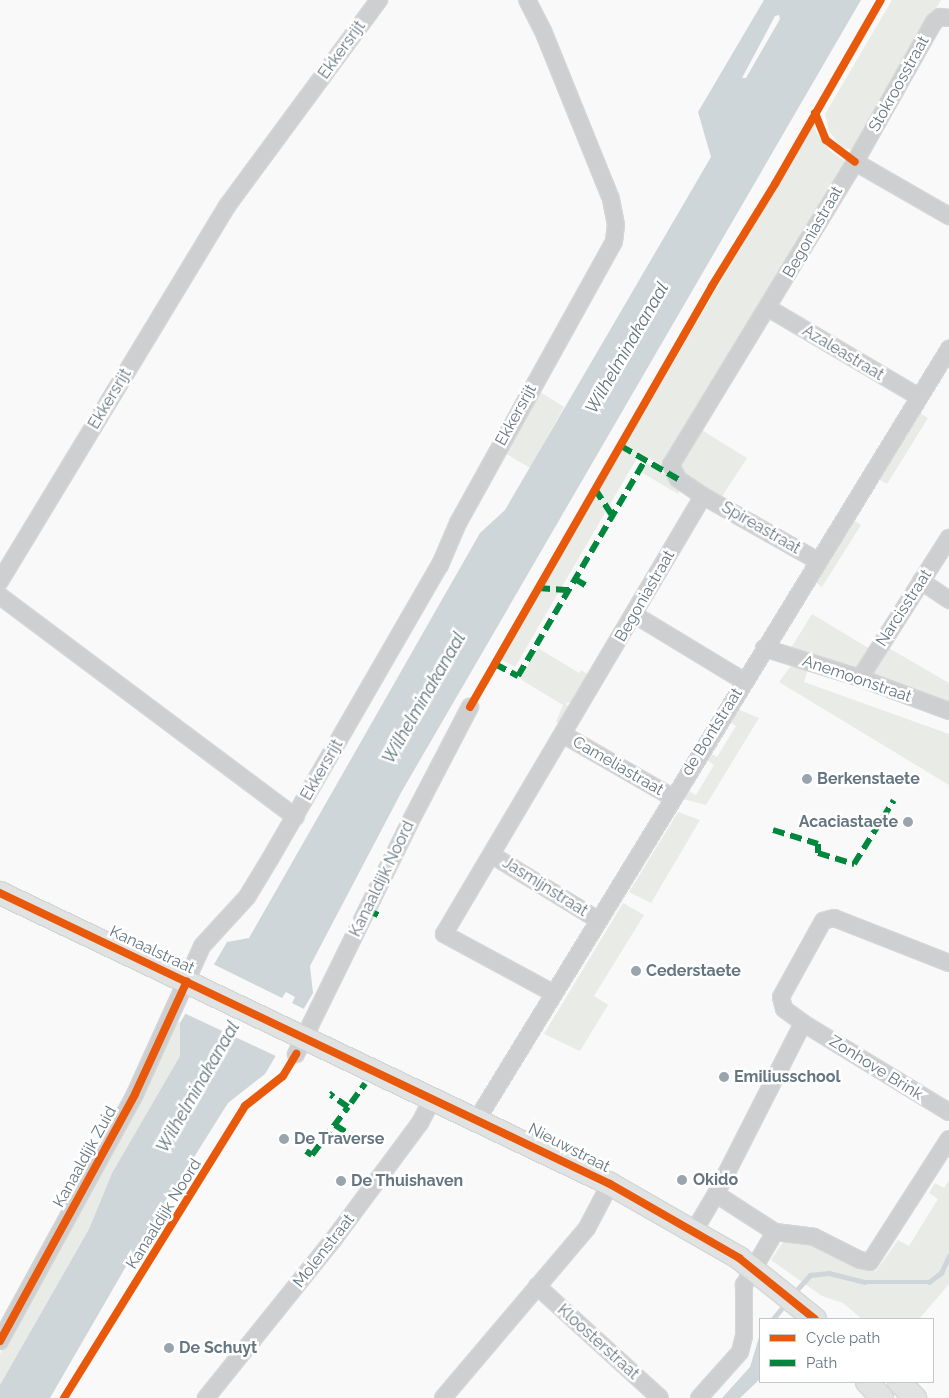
<!DOCTYPE html>
<html>
<head>
<meta charset="utf-8">
<style>
  body { margin:0 }
  #map { position:relative; width:949px; height:1398px; overflow:hidden; background:#f9f9f9; font-family:Raleway,sans-serif }
  div>[style] { position:absolute }
  [style*='--x'] { left:calc(var(--x)*1px); top:calc(var(--y)*1px); width:calc(var(--w)*1px); rotate:calc(var(--a)*1deg) }
  .green>* { inset:0; background:#e8ebe6 }
  .water>* { inset:0; background:#ced6d9 }
  .pier>* { inset:0; background:#f9f9f9 }
  .stream>* { height:4.5px; margin:-2.25px; padding:0 2.25px; transform-origin:2.25px; border-radius:2.25px; background:#ced6d9 }
  .roads { filter:drop-shadow(1px 0 #d5d6d7) drop-shadow(-1px 0 #d5d6d7) drop-shadow(0 1px #d5d6d7) drop-shadow(0 -1px #d5d6d7) }
  .street>* { height:16px; margin:-8px; padding:0 8px; transform-origin:8px; border-radius:8px; background:#cecfd0 }
  .secondary>* { height:22px; margin:-11px; padding:0 11px; transform-origin:11px; border-radius:11px; background:#e1e2e2 }
  .quiet>* { height:6px; margin-top:-3px; transform-origin:0; background:repeating-linear-gradient(90deg,#00873e 0 12px,transparent 0 18px) }
  .cycleway>* { height:8px; margin:-4px; padding:0 4px; transform-origin:4px; border-radius:4px; background:#e8590c }
  .dots>* { width:14px; height:14px; translate:-50% -50%; box-sizing:border-box; border:2px solid #fff; border-radius:50% }
  span { translate:-50% -50%; white-space:nowrap; text-align:center; line-height:1.15; -webkit-text-stroke:5px #fff; paint-order:stroke }
  .street-label { font-size:16px; color:#657683 }
  .poi-label { font-size:16px; color:#657683; font-weight:700 }
  .left { translate:0 -50%; text-align:left }
  .right { translate:-100% -50%; text-align:right }
  .water-label { font-size:18px; color:#60757c; font-style:italic }
  .legend { position:absolute; left:759px; top:1318px; width:175px; height:65px; box-sizing:border-box; background:#fff; border:1px solid #c1c8cd; margin:0; padding:6px 9px; list-style:none; font-size:15px; color:#657683 }
  .legend li { display:flex; align-items:center; gap:10px; height:25px }
  .legend b { width:25px; border:1px solid #c1c8cd }
</style>
</head>
<body>
<div id="map">
  <div class="green">
    <i style="clip-path:polygon(892px 0,941px 0,853px 150px,841px 147px,829px 131px,825px 114px)"></i>
    <i style="clip-path:polygon(814px 122px,816px 132px,830px 151px,846px 162px,673px 472px,640px 453px,515px 667px,500px 659px)"></i>
    <i style="clip-path:polygon(537px 390px,564px 407px,530px 468px,501px 451px)"></i>
    <i style="clip-path:polygon(918px 412px,928px 418px,887px 484px,877px 478px)"></i>
    <i style="clip-path:polygon(700px 429px,747px 458px,721px 498px,685px 475px,680px 463px)"></i>
    <i style="clip-path:polygon(647px 463px,683px 486px,678px 494px,641px 472px)"></i>
    <i style="clip-path:polygon(851px 518px,861px 525px,822px 587px,812px 580px)"></i>
    <i style="clip-path:polygon(812px 614px,870px 649px,854px 672px,789px 651px)"></i>
    <i style="clip-path:polygon(887px 647px,949px 683px,949px 705px,871px 674px)"></i>
    <i style="clip-path:polygon(538px 648px,579px 673px,581px 670px,592px 677px,575px 706px,568px 702px,566px 704px,573px 709px,563px 726px,556px 722px,563px 705px,520px 679px)"></i>
    <i style="clip-path:polygon(791px 666px,808px 669px,804px 682px,949px 734px,949px 785px,779px 682px)"></i>
    <i style="clip-path:polygon(735px 708px,759px 718px,706px 805px,683px 799px,685px 789px,696px 795px,714px 765px,704px 758px,708px 752px,717px 757px,736px 726px,727px 720px)"></i>
    <i style="clip-path:polygon(678px 812px,700px 820px,651px 903px,629px 892px)"></i>
    <i style="clip-path:polygon(623px 903px,644px 915px,594px 996px,608px 1005px,580px 1051px,544px 1034px)"></i>
    <i style="clip-path:polygon(173px 1019px,180px 1023px,180px 1056px,112px 1173px,89px 1229px,0 1385px,0 1354px)"></i>
    <i style="clip-path:polygon(949px 1181px,949px 1284px,919px 1319px,862px 1319px,843px 1303px,822px 1296px,771px 1260px,783px 1242px,815px 1246px,860px 1269px,876px 1271px,898px 1240px,909px 1246px,938px 1199px,929px 1193px,935px 1183px,944px 1188px)"></i>
  </div>
  <div class="water">
    <i style="clip-path:polygon(evenodd,764px 0,861px 0,402px 791px,310px 966px,313px 993px,265px 1074px,228px 1103px,132px 1256px,50px 1398px,0 1398px,0 1385px,89px 1229px,112px 1173px,180px 1056px,180px 1023px,227px 942px,249px 938px,480px 533px,505px 510px,711px 157px,698px 112px,764px 0,779px 15px,780px 19px,746px 78px,742px 78px,775px 16px,779px 15px)"></i>
    <i style="clip-path:polygon(760px 1334px,760px 1379px,740px 1398px,722px 1398px,750px 1367px)"></i>
  </div>
  <div class="pier">
    <i style="clip-path:polygon(213px 964px,282px 998px,286px 992px,295px 997px,292px 1003px,306px 1010px,278px 1057px,184px 1013px)"></i>
  </div>
  <div class="stream">
    <i style="--x:794;--y:1293;--w:24;--a:-48"></i>
    <i style="--x:810;--y:1275;--w:19;--a:-6"></i>
    <i style="--x:829;--y:1273;--w:37;--a:14"></i>
    <i style="--x:865;--y:1282;--w:64;--a:0"></i>
    <i style="--x:929;--y:1282;--w:15;--a:-37"></i>
    <i style="--x:941;--y:1273;--w:19;--a:-65"></i>
    <i style="--x:773;--y:1319;--w:21;--a:-51"></i>
  </div>
  <div class="roads">
    <div class="street">
      <i style="--x:855;--y:162;--w:108;--a:29.9"></i>
      <i style="--x:768;--y:308;--w:175;--a:30.5"></i>
      <i style="--x:818;--y:561;--w:132;--a:-150.5"></i>
      <i style="--x:703;--y:496;--w:30;--a:-146"></i>
      <i style="--x:678;--y:479;--w:16;--a:-117"></i>
      <i style="--x:671;--y:465;--w:354;--a:-58.7"></i>
      <i style="--x:855;--y:162;--w:161;--a:-60.6"></i>
      <i style="--x:934;--y:22;--w:8;--a:-40"></i>
      <i style="--x:940;--y:17;--w:9;--a:6"></i>
      <i style="--x:0;--y:581;--w:438;--a:-58.8"></i>
      <i style="--x:227;--y:206;--w:256;--a:-53.6"></i>
      <i style="--x:921;--y:581;--w:34;--a:34"></i>
      <i style="--x:0;--y:596;--w:369;--a:36.8"></i>
      <i style="--x:635;--y:615;--w:127;--a:31.2"></i>
      <i style="--x:764;--y:648;--w:101;--a:17.4"></i>
      <i style="--x:860;--y:678;--w:95;--a:20.3"></i>
      <i style="--x:860;--y:678;--w:166;--a:-57.6"></i>
      <i style="--x:564;--y:735;--w:125;--a:29.9"></i>
      <i style="--x:492;--y:855;--w:124;--a:31.5"></i>
      <i style="--x:949;--y:963;--w:123;--a:-158.6"></i>
      <i style="--x:834;--y:918;--w:11;--a:165"></i>
      <i style="--x:823;--y:921;--w:87;--a:118.9"></i>
      <i style="--x:781;--y:997;--w:12;--a:76"></i>
      <i style="--x:784;--y:1009;--w:24;--a:36"></i>
      <i style="--x:803;--y:1023;--w:171;--a:31.4"></i>
      <i style="--x:553;--y:993;--w:124;--a:-151.6"></i>
      <i style="--x:444;--y:934;--w:509;--a:-59.4"></i>
      <i style="--x:803;--y:1023;--w:192;--a:117"></i>
      <i style="--x:716;--y:1194;--w:70;--a:32.8"></i>
      <i style="--x:775;--y:1232;--w:39;--a:7"></i>
      <i style="--x:814;--y:1237;--w:51;--a:26.6"></i>
      <i style="--x:860;--y:1260;--w:10;--a:11"></i>
      <i style="--x:870;--y:1262;--w:146;--a:-57.3"></i>
      <i style="--x:296;--y:1054;--w:256;--a:-63.8"></i>
      <i style="--x:409;--y:824;--w:132;--a:-62.5"></i>
      <i style="--x:478;--y:1118;--w:902;--a:-58.51"></i>
      <i style="--x:694;--y:1231;--w:43;--a:-59.3"></i>
      <i style="--x:537;--y:1286;--w:166;--a:42.3"></i>
      <i style="--x:0;--y:1341;--w:281;--a:-61.3"></i>
      <i style="--x:135;--y:1094;--w:162;--a:-65.6"></i>
      <i style="--x:202;--y:946;--w:67;--a:-47.4"></i>
      <i style="--x:247;--y:897;--w:44;--a:-58.8"></i>
      <i style="--x:270;--y:859;--w:340;--a:-60"></i>
      <i style="--x:440;--y:565;--w:46;--a:-66.8"></i>
      <i style="--x:458;--y:523;--w:322;--a:-61"></i>
      <i style="--x:614;--y:241;--w:16;--a:-83"></i>
      <i style="--x:616;--y:225;--w:26;--a:-101"></i>
      <i style="--x:611;--y:199;--w:181;--a:-112"></i>
      <i style="--x:543;--y:31;--w:35;--a:-117"></i>
      <i style="--x:206;--y:1398;--w:203;--a:-51.2"></i>
      <i style="--x:333;--y:1240;--w:146;--a:-53.4"></i>
      <i style="--x:420;--y:1123;--w:28;--a:-63"></i>
      <i style="--x:443;--y:1398;--w:223;--a:-49.7"></i>
      <i style="--x:587;--y:1228;--w:50;--a:-62.4"></i>
      <i style="--x:699;--y:1398;--w:62;--a:-48.3"></i>
      <i style="--x:740;--y:1352;--w:16;--a:-76"></i>
      <i style="--x:744;--y:1336;--w:51;--a:-90"></i>
      <i style="--x:744;--y:1285;--w:61;--a:-59.7"></i>
    </div>
    <div class="secondary">
      <i style="--x:0;--y:893;--w:676;--a:25.5"></i>
      <i style="--x:610;--y:1184;--w:149;--a:29.8"></i>
      <i style="--x:739;--y:1258;--w:97;--a:38.8"></i>
      <i style="--x:867;--y:1382;--w:22;--a:47"></i>
      <i style="--x:899;--y:1382;--w:23;--a:45"></i>
    </div>
  </div>
  <div class="quiet">
    <i style="--x:621;--y:446;--w:66;--a:30.1"></i>
    <i style="--x:595;--y:489;--w:31;--a:57"></i>
    <i style="--x:575;--y:579;--w:12;--a:31"></i>
    <i style="--x:538;--y:588;--w:31;--a:4"></i>
    <i style="--x:495;--y:664;--w:26;--a:28"></i>
    <i style="--x:518;--y:676;--w:251;--a:-59.5"></i>
    <i style="--x:773;--y:830;--w:47;--a:17.3"></i>
    <i style="--x:818;--y:844;--w:9;--a:90"></i>
    <i style="--x:818;--y:853;--w:38;--a:17"></i>
    <i style="--x:854;--y:864;--w:75;--a:-58"></i>
    <i style="--x:367;--y:910;--w:17;--a:24"></i>
    <i style="--x:351;--y:1103;--w:24;--a:-54"></i>
    <i style="--x:335;--y:1125;--w:24;--a:33"></i>
    <i style="--x:355;--y:1138;--w:4;--a:-34"></i>
    <i style="--x:306;--y:1151;--w:7;--a:34"></i>
    <i style="--x:312;--y:1155;--w:60;--a:-53.1"></i>
    <i style="--x:348;--y:1107;--w:21;--a:-145"></i>
    <i style="--x:331;--y:1095;--w:3;--a:-45"></i>
  </div>
  <div class="cycleway">
    <i style="--x:815;--y:113;--w:29;--a:68"></i>
    <i style="--x:826;--y:140;--w:36;--a:37"></i>
    <i style="--x:470;--y:707;--w:486;--a:-60.1"></i>
    <i style="--x:712;--y:286;--w:120;--a:-58.3"></i>
    <i style="--x:775;--y:184;--w:212;--a:-60.1"></i>
    <i style="--x:0;--y:893;--w:676;--a:25.5"></i>
    <i style="--x:610;--y:1184;--w:149;--a:29.8"></i>
    <i style="--x:739;--y:1258;--w:97;--a:38.8"></i>
    <i style="--x:0;--y:1341;--w:281;--a:-61.3"></i>
    <i style="--x:135;--y:1094;--w:124;--a:-65.3"></i>
    <i style="--x:64;--y:1398;--w:344;--a:-58.2"></i>
    <i style="--x:245;--y:1106;--w:48;--a:-38.3"></i>
    <i style="--x:283;--y:1076;--w:26;--a:-59"></i>
  </div>
  <div class="dots">
    <i style="left:807px;top:779px;background:#99a4ac"></i>
    <i style="left:908px;top:822px;background:#99a4ac"></i>
    <i style="left:636px;top:971px;background:#99a4ac"></i>
    <i style="left:724px;top:1077px;background:#99a4ac"></i>
    <i style="left:284px;top:1139px;background:#99a4ac"></i>
    <i style="left:682px;top:1180px;background:#99a4ac"></i>
    <i style="left:341px;top:1181px;background:#99a4ac"></i>
    <i style="left:169px;top:1348px;background:#99a4ac"></i>
  </div>
  <div class="street-label">
    <span style="left:342px;top:50px;rotate:-54deg">Ekkersrijt</span>
    <span style="left:899px;top:84px;rotate:-61deg">Stokroosstraat</span>
    <span style="left:813px;top:232px;rotate:-60deg">Begoniastraat</span>
    <span style="left:843px;top:353px;rotate:31deg">Azaleastraat</span>
    <span style="left:110px;top:399px;rotate:-59deg">Ekkersrijt</span>
    <span style="left:516px;top:415px;rotate:-61deg">Ekkersrijt</span>
    <span style="left:761px;top:528px;rotate:30deg">Spireastraat</span>
    <span style="left:645px;top:596px;rotate:-60deg">Begoniastraat</span>
    <span style="left:904px;top:608px;rotate:-57deg">Narcisstraat</span>
    <span style="left:857px;top:679px;rotate:19deg">Anemoonstraat</span>
    <span style="left:712px;top:732px;rotate:-58deg">de Bontstraat</span>
    <span style="left:618px;top:766px;rotate:30deg">Cameliastraat</span>
    <span style="left:322px;top:770px;rotate:-60deg">Ekkersrijt</span>
    <span style="left:382px;top:879px;rotate:-64deg">Kanaaldijk Noord</span>
    <span style="left:545px;top:887px;rotate:32deg">Jasmijnstraat</span>
    <span style="left:152px;top:950px;rotate:25deg">Kanaalstraat</span>
    <span style="left:876px;top:1068px;rotate:32deg">Zonhove Brink</span>
    <span style="left:569px;top:1148px;rotate:27deg">Nieuwstraat</span>
    <span style="left:85px;top:1157px;rotate:-61deg">Kanaaldijk Zuid</span>
    <span style="left:164px;top:1214px;rotate:-58deg">Kanaaldijk Noord</span>
    <span style="left:324px;top:1251px;rotate:-52deg">Molenstraat</span>
    <span style="left:598px;top:1342px;rotate:42deg">Kloosterstraat</span>
  </div>
  <div class="poi-label">
    <span class="left" style="left:817px;top:779px">Berkenstaete</span>
    <span class="right" style="left:898px;top:822px">Acaciastaete</span>
    <span class="left" style="left:646px;top:971px">Cederstaete</span>
    <span class="left" style="left:734px;top:1077px">Emiliusschool</span>
    <span class="left" style="left:294px;top:1139px">De Traverse</span>
    <span class="left" style="left:693px;top:1180px">Okido</span>
    <span class="left" style="left:351px;top:1181px">De Thuishaven</span>
    <span class="left" style="left:179px;top:1348px">De Schuyt</span>
  </div>
  <div class="water-label">
    <span style="left:627px;top:348px;rotate:-60deg">Wilhelminakanaal</span>
    <span style="left:424px;top:698px;rotate:-60deg">Wilhelminakanaal</span>
    <span style="left:198px;top:1087px;rotate:-60deg">Wilhelminakanaal</span>
  </div>
  <ul class="legend">
  <li><b style="height:6px;background:#e8590c"></b>Cycle path</li>
  <li><b style="height:6px;background:#00873e"></b>Path</li>
  </ul>
</div>
</body>
</html>
